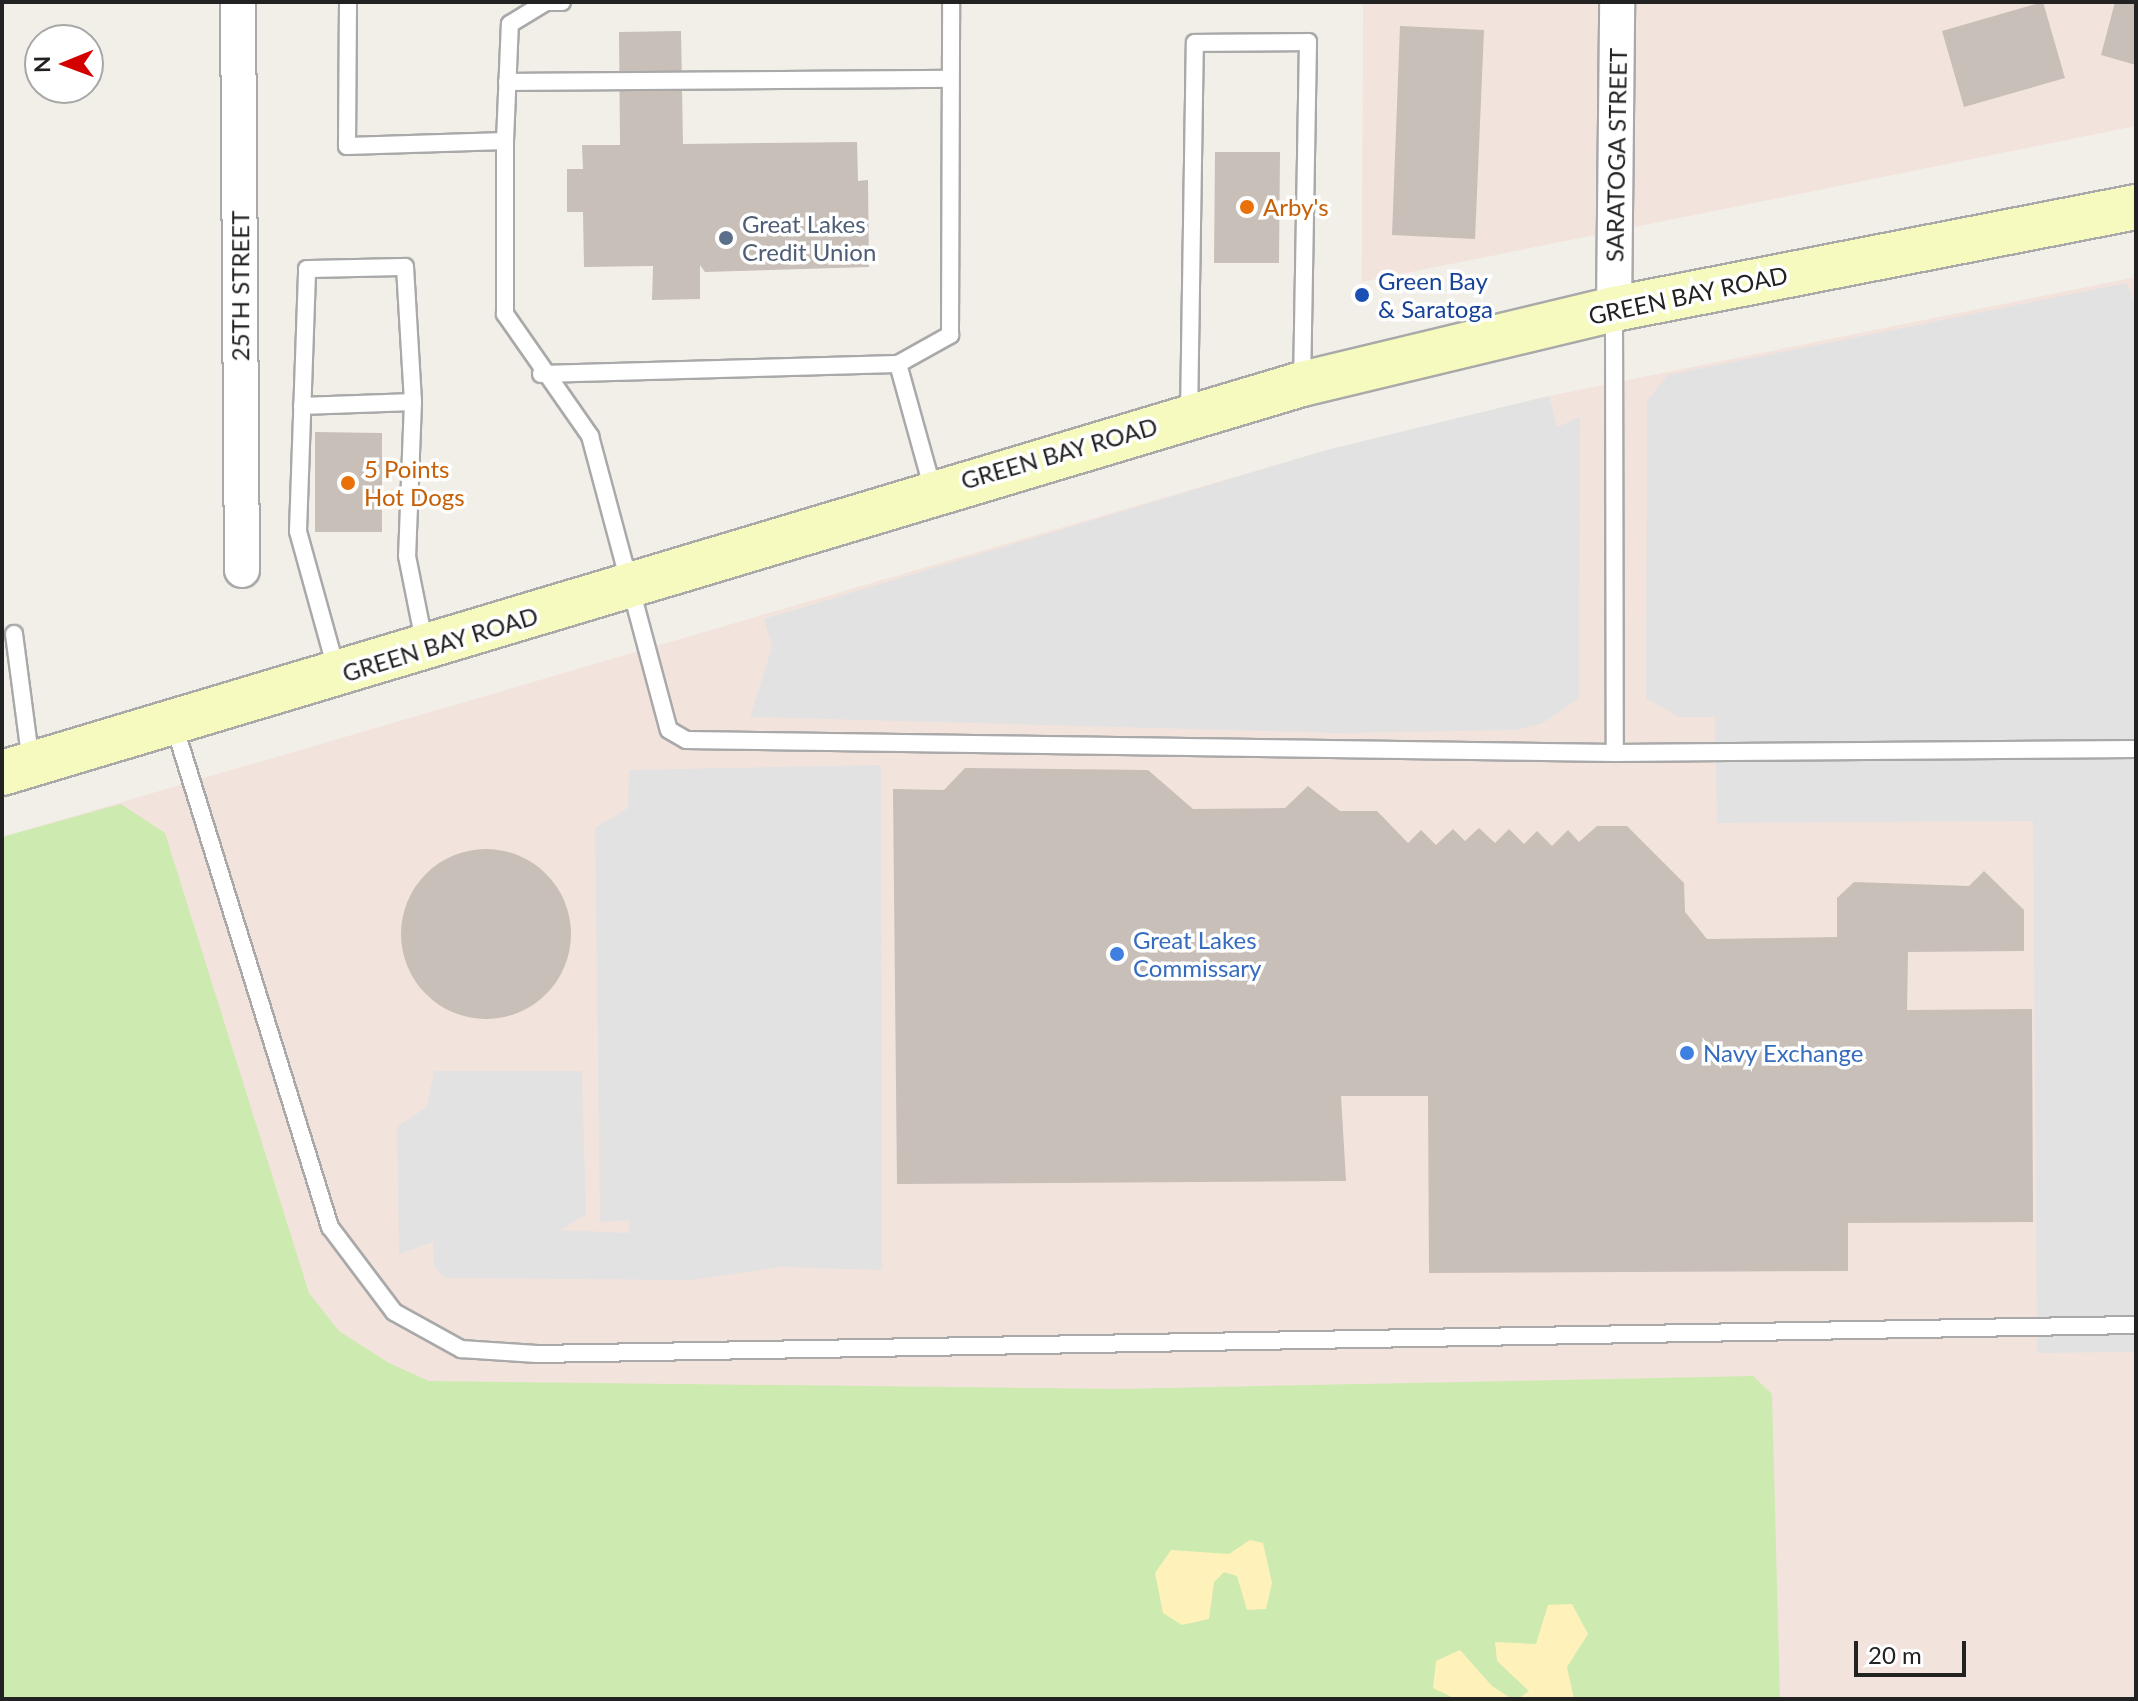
<!DOCTYPE html>
<html>
<head>
<meta charset="utf-8">
<style>
  body { margin:0 }
  #map { position:relative; width:2138px; height:1701px; overflow:hidden; background:#f2efe9; font-family:Lato,sans-serif }
  div>[style] { position:absolute }
  [style*='--x'] { left:calc(var(--x)*1px); top:calc(var(--y)*1px); width:calc(var(--w)*1px); rotate:calc(var(--a)*1deg) }
  .military>* { inset:0; background:#f3e3dd }
  .grass>* { inset:0; background:#cdebb0 }
  .sand>* { inset:0; background:#fff1ba }
  .parking>* { inset:0; background:#e2e2e2 }
  .building>* { inset:0; background:#c7bfb8 }
  .round { border-radius:50% }
  .roads { filter:drop-shadow(2px 0 #a9a9a9) drop-shadow(-2px 0 #a9a9a9) drop-shadow(0 2px #a9a9a9) drop-shadow(0 -2px #a9a9a9) }
  .lane>* { height:16px; margin:-8px; padding:0 8px; transform-origin:8px; border-radius:8px; background:#fff }
  .street>* { height:34px; margin:-17px; padding:0 17px; transform-origin:17px; border-radius:17px; background:#fff }
  .secondary>* { height:44px; margin:-22px; padding:0 22px; transform-origin:22px; border-radius:22px; background:#f7fabf }
  .dots>* { width:22px; height:22px; translate:-50% -50%; box-sizing:border-box; border:4px solid #fff; border-radius:50% }
  span { translate:-50% -50%; white-space:nowrap; text-align:center; line-height:1.15; -webkit-text-stroke:7px #fff; paint-order:stroke }
  .street-label { font-size:24px; color:#222 }
  .food-label { font-size:24px; color:#c56008 }
  .left { translate:0 -50%; text-align:left }
  .service-label { font-size:24px; color:#4e5e75 }
  .transit-label { font-size:24px; color:#164399 }
  .shop-label { font-size:24px; color:#366cbe }
  .frame { position:absolute; inset:0; border:4px solid #222; pointer-events:none }
  .north { position:absolute; left:24px; top:24px; width:80px; height:80px; box-sizing:border-box; background:#fff; border:2px solid #a7a7a7; border-radius:50%; rotate:269deg; font-size:22px; font-weight:700; line-height:32px; text-align:center; color:#222 }
  .north::after { content:''; display:block; margin:auto; width:28px; height:36px; background:#d40000; clip-path:polygon(50% 0,100% 100%,50% 72%,0 100%) }
  .scale { position:absolute; left:1854px; top:1641px; width:112px; height:36px; box-sizing:border-box; border:4px solid #222; border-top:0; padding-left:10px; font-size:24px; line-height:28px; white-space:nowrap; color:#222; -webkit-text-stroke:6px #fff; paint-order:stroke }
</style>
</head>
<body>
<div id="map">
  <div class="military">
    <i style="clip-path:polygon(1363px 2px,2136px 2px,2136px 126px,1362px 282px)"></i>
    <i style="clip-path:polygon(2136px 277px,2136px 1699px,2px 1699px,2px 837px,1327px 450px,1549px 396px)"></i>
  </div>
  <div class="grass">
    <i style="clip-path:polygon(121px 804px,165px 833px,309px 1293px,339px 1331px,389px 1363px,429px 1381px,1117px 1389px,1753px 1376px,1772px 1394px,1780px 1699px,2px 1699px,2px 837px)"></i>
  </div>
  <div class="sand">
    <i style="clip-path:polygon(1250px 1540px,1263px 1543px,1272px 1583px,1266px 1609px,1247px 1610px,1237px 1576px,1224px 1572px,1214px 1582px,1209px 1619px,1182px 1625px,1163px 1613px,1155px 1573px,1171px 1550px,1229px 1554px)"></i>
    <i style="clip-path:polygon(1572px 1604px,1588px 1634px,1567px 1667px,1574px 1699px,1518px 1699px,1529px 1691px,1497px 1661px,1495px 1642px,1536px 1644px,1548px 1605px)"></i>
    <i style="clip-path:polygon(1460px 1650px,1492px 1686px,1512px 1699px,1456px 1699px,1433px 1688px,1436px 1661px)"></i>
  </div>
  <div class="parking">
    <i style="clip-path:polygon(2127px 283px,2136px 309px,2136px 1352px,2037px 1353px,2033px 821px,1717px 823px,1715px 717px,1679px 717px,1646px 698px,1647px 401px,1668px 375px)"></i>
    <i style="clip-path:polygon(1549px 396px,1557px 427px,1580px 417px,1579px 698px,1543px 723px,1517px 730px,1338px 733px,750px 717px,772px 647px,764px 619px,1327px 450px)"></i>
    <i style="clip-path:polygon(881px 765px,882px 1270px,781px 1267px,692px 1280px,445px 1278px,434px 1266px,433px 1242px,399px 1254px,397px 1127px,427px 1107px,434px 1071px,582px 1071px,586px 1214px,561px 1230px,629px 1233px,629px 1220px,600px 1222px,595px 828px,628px 808px,629px 770px)"></i>
  </div>
  <div class="building">
    <i style="clip-path:polygon(2043px 2px,2065px 78px,1964px 107px,1942px 31px)"></i>
    <i style="clip-path:polygon(2115px 2px,2136px 2px,2136px 65px,2101px 55px)"></i>
    <i style="clip-path:polygon(1400px 26px,1484px 30px,1475px 239px,1392px 235px)"></i>
    <i style="clip-path:polygon(681px 31px,683px 144px,857px 142px,858px 181px,868px 180px,869px 267px,705px 272px,700px 265px,700px 299px,652px 300px,653px 266px,584px 267px,583px 212px,567px 212px,567px 169px,583px 169px,582px 145px,620px 145px,619px 32px)"></i>
    <i style="clip-path:polygon(1215px 152px,1280px 152px,1279px 263px,1214px 263px)"></i>
    <i style="clip-path:polygon(315px 432px,382px 433px,382px 532px,315px 532px)"></i>
    <i style="clip-path:polygon(965px 768px,1148px 770px,1193px 809px,1285px 808px,1308px 786px,1340px 811px,1377px 811px,1408px 843px,1421px 830px,1436px 845px,1453px 829px,1465px 841px,1479px 828px,1495px 843px,1509px 829px,1524px 844px,1537px 831px,1552px 846px,1568px 830px,1579px 842px,1597px 826px,1627px 826px,1684px 883px,1685px 912px,1707px 939px,1837px 937px,1837px 898px,1854px 882px,1969px 886px,1984px 871px,2024px 910px,2024px 951px,1908px 952px,1907px 1010px,2032px 1009px,2033px 1222px,1848px 1223px,1848px 1271px,1429px 1273px,1428px 1096px,1341px 1096px,1346px 1181px,897px 1184px,893px 789px,944px 790px)"></i>
    <i class="round" style="left:401px;top:849px;width:170px;height:170px"></i>
  </div>
  <div class="roads">
    <div class="lane">
      <i style="--x:348;--y:2;--w:144;--a:90.4"></i>
      <i style="--x:347;--y:146;--w:158;--a:-1.8"></i>
      <i style="--x:505;--y:141;--w:173;--a:90"></i>
      <i style="--x:505;--y:314;--w:149;--a:55.1"></i>
      <i style="--x:590;--y:436;--w:304;--a:75"></i>
      <i style="--x:669;--y:730;--w:20;--a:30"></i>
      <i style="--x:686;--y:740;--w:929;--a:0.8"></i>
      <i style="--x:1615;--y:753;--w:521;--a:-0.44"></i>
      <i style="--x:507;--y:82;--w:443;--a:-0.4"></i>
      <i style="--x:505;--y:141;--w:117;--a:-87.6"></i>
      <i style="--x:510;--y:24;--w:42;--a:-31.4"></i>
      <i style="--x:546;--y:2;--w:16;--a:0"></i>
      <i style="--x:1614;--y:310;--w:443;--a:89.9"></i>
      <i style="--x:541;--y:374;--w:357;--a:-1.6"></i>
      <i style="--x:302;--y:406;--w:111;--a:-2.1"></i>
      <i style="--x:1189;--y:415;--w:372;--a:-89.1"></i>
      <i style="--x:1195;--y:43;--w:113;--a:-0.5"></i>
      <i style="--x:1308;--y:42;--w:342;--a:91"></i>
      <i style="--x:933;--y:490;--w:131;--a:-105.5"></i>
      <i style="--x:898;--y:364;--w:60;--a:-29.1"></i>
      <i style="--x:950;--y:335;--w:333;--a:-89.8"></i>
      <i style="--x:14;--y:634;--w:131;--a:82.5"></i>
      <i style="--x:337;--y:672;--w:146;--a:-105.5"></i>
      <i style="--x:298;--y:531;--w:262;--a:-88"></i>
      <i style="--x:307;--y:269;--w:98;--a:-1.2"></i>
      <i style="--x:405;--y:267;--w:135;--a:86.6"></i>
      <i style="--x:413;--y:402;--w:154;--a:92.2"></i>
      <i style="--x:407;--y:556;--w:92;--a:78.7"></i>
      <i style="--x:174;--y:725;--w:526;--a:72.74"></i>
      <i style="--x:330;--y:1227;--w:106;--a:53"></i>
      <i style="--x:394;--y:1312;--w:77;--a:28.9"></i>
      <i style="--x:461;--y:1349;--w:76;--a:3.8"></i>
      <i style="--x:537;--y:1354;--w:1599;--a:-1.04"></i>
    </div>
    <div class="street">
      <i style="--x:238;--y:2;--w:568;--a:89.6"></i>
      <i style="--x:1614;--y:309;--w:307;--a:-89.4"></i>
    </div>
    <div class="secondary">
      <i style="--x:2;--y:773;--w:1357;--a:-16.66"></i>
      <i style="--x:1302;--y:384;--w:321;--a:-13.5"></i>
      <i style="--x:1614;--y:309;--w:532;--a:-11.06"></i>
    </div>
  </div>
  <div class="dots">
    <i style="left:1247px;top:207px;background:#e8710a"></i>
    <i style="left:726px;top:238px;background:#5c6f8a"></i>
    <i style="left:1362px;top:295px;background:#1a4fb4"></i>
    <i style="left:348px;top:483px;background:#e8710a"></i>
    <i style="left:1117px;top:954px;background:#3f7fe0"></i>
    <i style="left:1687px;top:1053px;background:#3f7fe0"></i>
  </div>
  <div class="street-label">
    <span style="left:1616px;top:155px;rotate:-89deg">SARATOGA STREET</span>
    <span style="left:240px;top:286px;rotate:-90deg">25TH STREET</span>
    <span style="left:1688px;top:295px;rotate:-12deg">GREEN BAY ROAD</span>
    <span style="left:1059px;top:453px;rotate:-16deg">GREEN BAY ROAD</span>
    <span style="left:440px;top:644px;rotate:-17deg">GREEN BAY ROAD</span>
  </div>
  <div class="food-label">
    <span class="left" style="left:1263px;top:207px">Arby's</span>
    <span class="left" style="left:364px;top:483px">5 Points<br>Hot Dogs</span>
  </div>
  <div class="service-label">
    <span class="left" style="left:742px;top:238px">Great Lakes<br>Credit Union</span>
  </div>
  <div class="transit-label">
    <span class="left" style="left:1378px;top:295px">Green Bay<br>&amp; Saratoga</span>
  </div>
  <div class="shop-label">
    <span class="left" style="left:1133px;top:954px">Great Lakes<br>Commissary</span>
    <span class="left" style="left:1703px;top:1053px">Navy Exchange</span>
  </div>
  <div class="frame"></div>
  <div class="north">N</div>
  <div class="scale">20 m</div>
</div>
</body>
</html>
